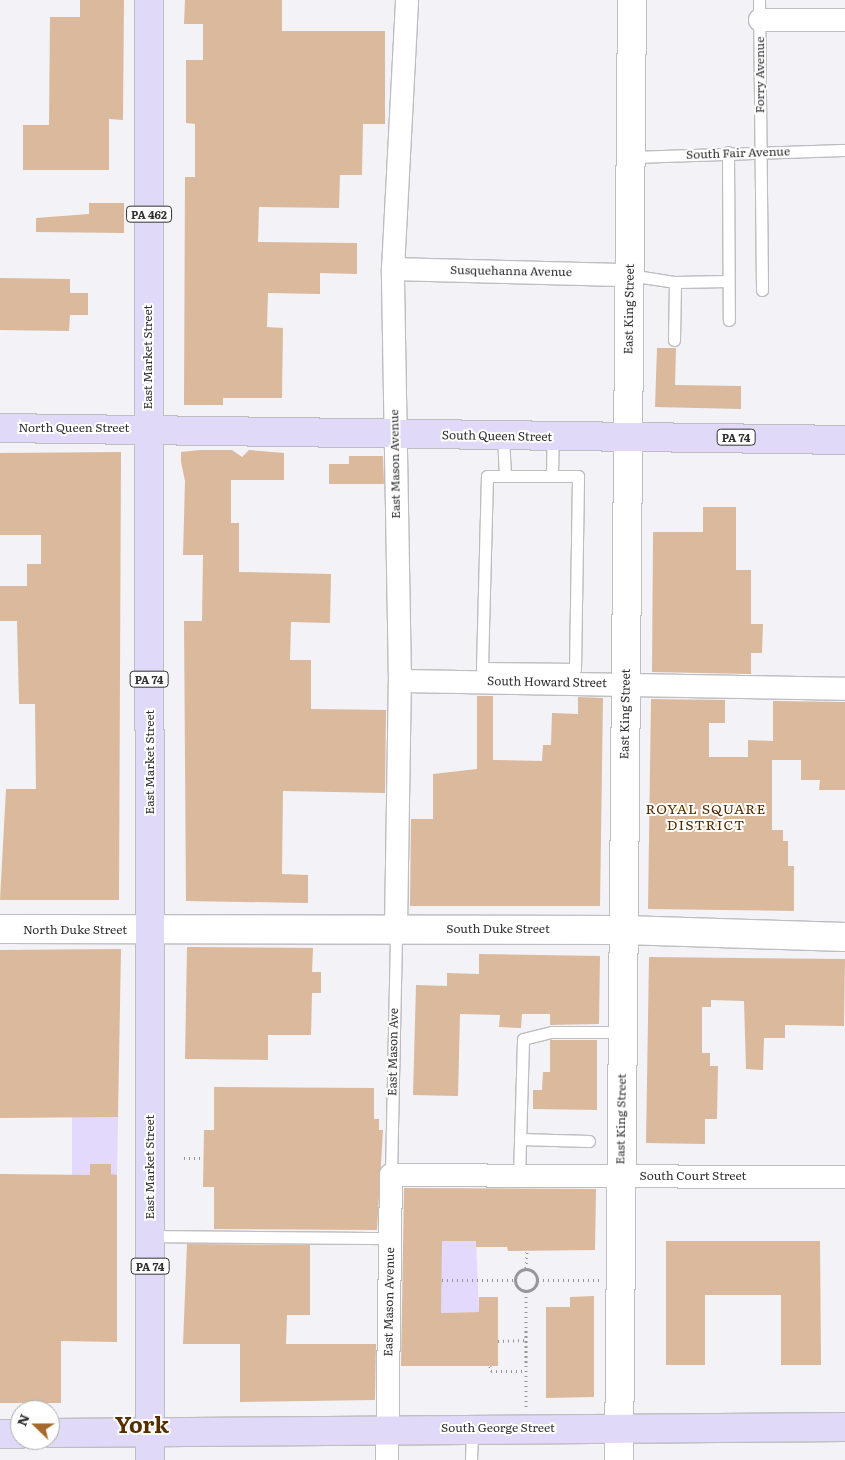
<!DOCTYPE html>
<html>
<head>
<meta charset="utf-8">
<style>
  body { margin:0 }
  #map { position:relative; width:845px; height:1460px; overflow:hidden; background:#f3f2f6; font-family:Literata,serif }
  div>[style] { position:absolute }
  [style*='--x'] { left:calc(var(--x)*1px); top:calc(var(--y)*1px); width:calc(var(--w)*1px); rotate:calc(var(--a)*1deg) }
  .green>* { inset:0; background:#e2d9fd }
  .building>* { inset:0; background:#dab99d }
  .path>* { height:3px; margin-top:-1.5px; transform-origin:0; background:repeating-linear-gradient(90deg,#979799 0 1px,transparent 0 5px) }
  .path>.ring { margin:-1.5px; padding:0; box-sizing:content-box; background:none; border:3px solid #979799; border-radius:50% }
  .roads { filter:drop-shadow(1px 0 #bebdc0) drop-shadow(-1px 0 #bebdc0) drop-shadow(0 1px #bebdc0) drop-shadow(0 -1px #bebdc0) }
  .service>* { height:11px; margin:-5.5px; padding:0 5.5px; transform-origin:5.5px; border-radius:5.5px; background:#fff }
  .minor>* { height:22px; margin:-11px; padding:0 11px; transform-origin:11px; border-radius:11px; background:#fff }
  .tertiary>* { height:28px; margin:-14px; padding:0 14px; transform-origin:14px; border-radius:14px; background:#fff }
  .primary>* { height:28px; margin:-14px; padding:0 14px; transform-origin:14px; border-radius:14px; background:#e0d9f7 }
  span { translate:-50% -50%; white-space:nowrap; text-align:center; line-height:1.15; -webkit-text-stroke:4px #fff; paint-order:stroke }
  .shield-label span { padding:1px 4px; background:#fff; border:1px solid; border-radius:4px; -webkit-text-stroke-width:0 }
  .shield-label { font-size:11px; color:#313132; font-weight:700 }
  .street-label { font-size:12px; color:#313132 }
  .neighbourhood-label { font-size:14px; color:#552e00; letter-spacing:1px }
  .town-label { font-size:22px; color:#552e00; font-weight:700 }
  .north { position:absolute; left:10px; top:1400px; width:50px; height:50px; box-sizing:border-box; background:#fff; border:1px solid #adadad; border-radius:50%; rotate:292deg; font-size:14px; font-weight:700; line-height:20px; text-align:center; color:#313132 }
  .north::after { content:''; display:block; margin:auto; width:18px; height:22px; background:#a6692c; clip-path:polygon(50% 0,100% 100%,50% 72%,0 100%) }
</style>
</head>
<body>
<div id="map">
  <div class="green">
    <i style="clip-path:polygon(72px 1117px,118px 1117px,117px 1175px,111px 1174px,110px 1164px,91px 1164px,90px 1175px,72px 1175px)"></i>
    <i style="clip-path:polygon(438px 1241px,476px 1241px,479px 1312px,441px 1313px)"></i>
  </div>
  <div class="building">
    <i style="clip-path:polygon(80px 0,124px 0,123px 120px,109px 119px,109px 170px,23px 170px,23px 125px,49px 125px,50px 17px,80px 17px)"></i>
    <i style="clip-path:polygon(185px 0,282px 0,282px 31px,385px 31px,385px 124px,363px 124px,362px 175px,340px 175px,339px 208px,259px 207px,258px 242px,357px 243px,357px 274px,320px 273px,320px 294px,268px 293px,267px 327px,283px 328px,282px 398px,223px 398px,223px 405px,184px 405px,185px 177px,195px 177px,195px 124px,186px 123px,186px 60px,203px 60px,203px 24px,184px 24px)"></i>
    <i style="clip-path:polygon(89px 203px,124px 203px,124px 233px,36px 232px,36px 218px,89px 214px)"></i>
    <i style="clip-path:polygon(0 278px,70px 279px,70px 293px,88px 293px,88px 315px,70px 315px,69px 331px,0 330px)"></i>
    <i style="clip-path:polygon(657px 348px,676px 348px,675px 385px,741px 386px,741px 409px,655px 407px)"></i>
    <i style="clip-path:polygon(200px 450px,232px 450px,242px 457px,249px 450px,284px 453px,284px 480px,231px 480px,231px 523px,239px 523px,239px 572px,331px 574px,330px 623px,291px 622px,290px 660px,311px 660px,311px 709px,386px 710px,385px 793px,283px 791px,282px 874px,308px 875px,308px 903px,186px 901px,184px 621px,202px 621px,203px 555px,183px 555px,185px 481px,181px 462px,181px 452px)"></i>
    <i style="clip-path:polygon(121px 452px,119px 900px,0 900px,6px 789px,36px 789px,35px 704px,19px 704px,17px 621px,0 621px,0 586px,27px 586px,27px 564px,41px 564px,41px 535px,0 535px,0 453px)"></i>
    <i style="clip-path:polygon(349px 456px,383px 456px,384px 484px,329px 484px,329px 464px,349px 464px)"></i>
    <i style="clip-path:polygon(703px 507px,736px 507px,736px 570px,751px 570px,751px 624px,763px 624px,762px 653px,751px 653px,751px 674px,652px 672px,653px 532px,703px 532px)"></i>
    <i style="clip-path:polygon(477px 696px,493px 696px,493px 760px,542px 761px,543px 745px,551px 745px,552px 713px,578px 714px,578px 697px,603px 698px,600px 906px,410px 906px,411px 819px,433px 819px,433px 774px,477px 769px)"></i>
    <i style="clip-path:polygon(651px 699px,725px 700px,725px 723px,709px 723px,709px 757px,748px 757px,748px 740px,773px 741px,773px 701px,845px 702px,845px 790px,819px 790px,820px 780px,801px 780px,801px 760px,772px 760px,772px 830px,783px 830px,783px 841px,788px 841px,788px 866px,794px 866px,794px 911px,648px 909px)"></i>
    <i style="clip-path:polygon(187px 947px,313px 948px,312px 972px,321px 972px,321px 993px,312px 993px,311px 1035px,268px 1035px,268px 1060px,185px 1059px)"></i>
    <i style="clip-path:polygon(121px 949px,118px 1117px,0 1118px,0 950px)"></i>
    <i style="clip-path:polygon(479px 954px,600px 956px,599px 1024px,550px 1025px,550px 1014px,522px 1014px,521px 1028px,499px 1027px,500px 1015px,460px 1014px,458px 1096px,413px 1095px,416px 985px,447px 986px,447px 973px,479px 974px)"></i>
    <i style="clip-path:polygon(649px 957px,845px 959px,844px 1026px,785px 1025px,785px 1038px,764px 1038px,763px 1070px,746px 1069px,744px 1001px,711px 1000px,711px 1007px,702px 1007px,702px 1053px,710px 1053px,710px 1066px,718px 1066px,717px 1119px,705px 1119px,705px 1144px,646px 1143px)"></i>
    <i style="clip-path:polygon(550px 1040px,597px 1040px,597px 1110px,533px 1109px,533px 1090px,542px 1090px,543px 1072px,550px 1072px)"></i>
    <i style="clip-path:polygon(214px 1087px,374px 1088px,374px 1119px,379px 1119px,379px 1130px,383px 1130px,377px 1230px,214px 1229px,214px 1187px,203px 1187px,204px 1130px,214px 1130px)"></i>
    <i style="clip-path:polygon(90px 1164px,111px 1164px,111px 1174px,117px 1175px,117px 1342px,61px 1341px,61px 1403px,0 1403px,0 1174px,90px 1175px)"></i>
    <i style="clip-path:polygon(404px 1188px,596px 1189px,595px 1250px,508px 1251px,507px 1247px,476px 1247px,476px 1241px,442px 1241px,441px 1313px,479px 1312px,479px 1297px,498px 1297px,498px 1366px,401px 1366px)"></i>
    <i style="clip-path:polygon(666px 1241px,820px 1241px,821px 1365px,781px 1365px,781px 1295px,705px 1295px,705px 1365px,666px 1365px)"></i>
    <i style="clip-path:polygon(187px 1244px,310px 1245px,310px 1315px,287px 1315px,286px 1344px,376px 1344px,375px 1400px,240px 1402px,240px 1344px,183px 1344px)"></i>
    <i style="clip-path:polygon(594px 1296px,594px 1397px,546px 1398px,546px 1307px,570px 1307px,570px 1297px)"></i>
  </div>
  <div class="path">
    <i style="--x:184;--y:1158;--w:20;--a:0"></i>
    <i style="--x:526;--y:1268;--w:18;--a:-87"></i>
    <i class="ring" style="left:515px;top:1269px;width:19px;height:19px"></i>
    <i style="--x:442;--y:1280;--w:72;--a:0"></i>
    <i style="--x:538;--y:1280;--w:62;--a:0"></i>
    <i style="--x:498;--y:1341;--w:28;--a:-2"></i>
    <i style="--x:490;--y:1366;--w:5;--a:79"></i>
    <i style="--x:491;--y:1371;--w:35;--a:0"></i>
    <i style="--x:526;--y:1407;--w:116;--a:-90"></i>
  </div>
  <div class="roads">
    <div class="service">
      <i style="--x:759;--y:0;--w:290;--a:89.4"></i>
      <i style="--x:728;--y:152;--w:168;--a:89.7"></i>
      <i style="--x:631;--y:157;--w:214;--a:-1.9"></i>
      <i style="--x:629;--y:275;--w:47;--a:8.7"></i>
      <i style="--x:675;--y:282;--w:53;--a:-1.1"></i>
      <i style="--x:674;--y:340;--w:58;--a:-89"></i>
      <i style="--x:503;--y:436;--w:40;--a:87.1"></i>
      <i style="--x:505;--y:476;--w:18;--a:180"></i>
      <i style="--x:487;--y:476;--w:192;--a:91.5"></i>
      <i style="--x:482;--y:668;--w:93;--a:0.6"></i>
      <i style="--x:575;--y:669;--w:193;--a:-89.1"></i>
      <i style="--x:578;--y:476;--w:26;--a:180"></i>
      <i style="--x:552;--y:476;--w:39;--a:-89"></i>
      <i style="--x:505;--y:476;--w:47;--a:0"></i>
      <i style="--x:520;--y:1139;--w:69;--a:1.7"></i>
      <i style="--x:391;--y:1175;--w:245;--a:-88.8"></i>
      <i style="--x:519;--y:1176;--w:137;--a:-88.3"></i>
      <i style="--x:523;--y:1039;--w:29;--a:-14"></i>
      <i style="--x:551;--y:1032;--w:71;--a:0"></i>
      <i style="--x:150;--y:1236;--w:241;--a:0.5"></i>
      <i style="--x:471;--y:1460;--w:30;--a:-88"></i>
    </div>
    <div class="minor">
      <i style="--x:760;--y:20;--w:85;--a:0"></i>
      <i style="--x:393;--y:269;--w:236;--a:1.5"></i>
      <i style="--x:400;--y:681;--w:445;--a:1"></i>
      <i style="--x:396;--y:929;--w:248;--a:-89.1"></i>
      <i style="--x:400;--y:681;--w:412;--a:-91"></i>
      <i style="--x:393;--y:269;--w:269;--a:-87"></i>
      <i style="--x:387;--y:1460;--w:285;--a:-89.2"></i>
      <i style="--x:391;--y:1175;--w:454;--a:0.3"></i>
    </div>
    <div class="tertiary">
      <i style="--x:0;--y:929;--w:623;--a:0.09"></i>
      <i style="--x:623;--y:930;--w:222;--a:1.8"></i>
      <i style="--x:619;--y:1460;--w:1460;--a:-89.49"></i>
    </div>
    <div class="primary">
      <i style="--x:149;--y:0;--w:1460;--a:89.96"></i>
      <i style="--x:0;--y:428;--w:845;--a:0.81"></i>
      <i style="--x:50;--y:1433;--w:795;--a:-0.43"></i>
      <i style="--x:0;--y:1434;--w:20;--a:0"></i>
    </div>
  </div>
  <div class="shield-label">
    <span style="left:149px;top:214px">PA 462</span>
    <span style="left:736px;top:437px">PA 74</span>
    <span style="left:149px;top:679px">PA 74</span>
    <span style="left:150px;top:1266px">PA 74</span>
  </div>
  <div class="street-label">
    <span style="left:760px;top:75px;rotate:-90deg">Forry Avenue</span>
    <span style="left:738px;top:153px;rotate:-2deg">South Fair Avenue</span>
    <span style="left:511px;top:271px;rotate:1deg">Susquehanna Avenue</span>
    <span style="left:629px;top:309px;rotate:-89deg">East King Street</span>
    <span style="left:148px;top:357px;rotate:-90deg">East Market Street</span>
    <span style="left:74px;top:428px">North Queen Street</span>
    <span style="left:497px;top:436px;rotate:1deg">South Queen Street</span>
    <span style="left:395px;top:464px;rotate:-91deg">East Mason Avenue</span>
    <span style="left:547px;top:682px;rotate:1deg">South Howard Street</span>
    <span style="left:625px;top:714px;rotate:-89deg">East King Street</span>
    <span style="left:150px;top:762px;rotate:-90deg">East Market Street</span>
    <span style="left:498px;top:929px">South Duke Street</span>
    <span style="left:75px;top:930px">North Duke Street</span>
    <span style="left:393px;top:1052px;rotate:-89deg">East Mason Ave</span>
    <span style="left:621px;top:1119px;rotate:-89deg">East King Street</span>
    <span style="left:150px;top:1167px;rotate:-90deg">East Market Street</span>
    <span style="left:693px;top:1176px">South Court Street</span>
    <span style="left:389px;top:1302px;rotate:-89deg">East Mason Avenue</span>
    <span style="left:498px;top:1428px">South George Street</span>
  </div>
  <div class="neighbourhood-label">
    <span style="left:706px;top:816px">ROYAL SQUARE<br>DISTRICT</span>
  </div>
  <div class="town-label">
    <span style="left:142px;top:1424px">York</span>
  </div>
  <div class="north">N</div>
</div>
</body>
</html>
